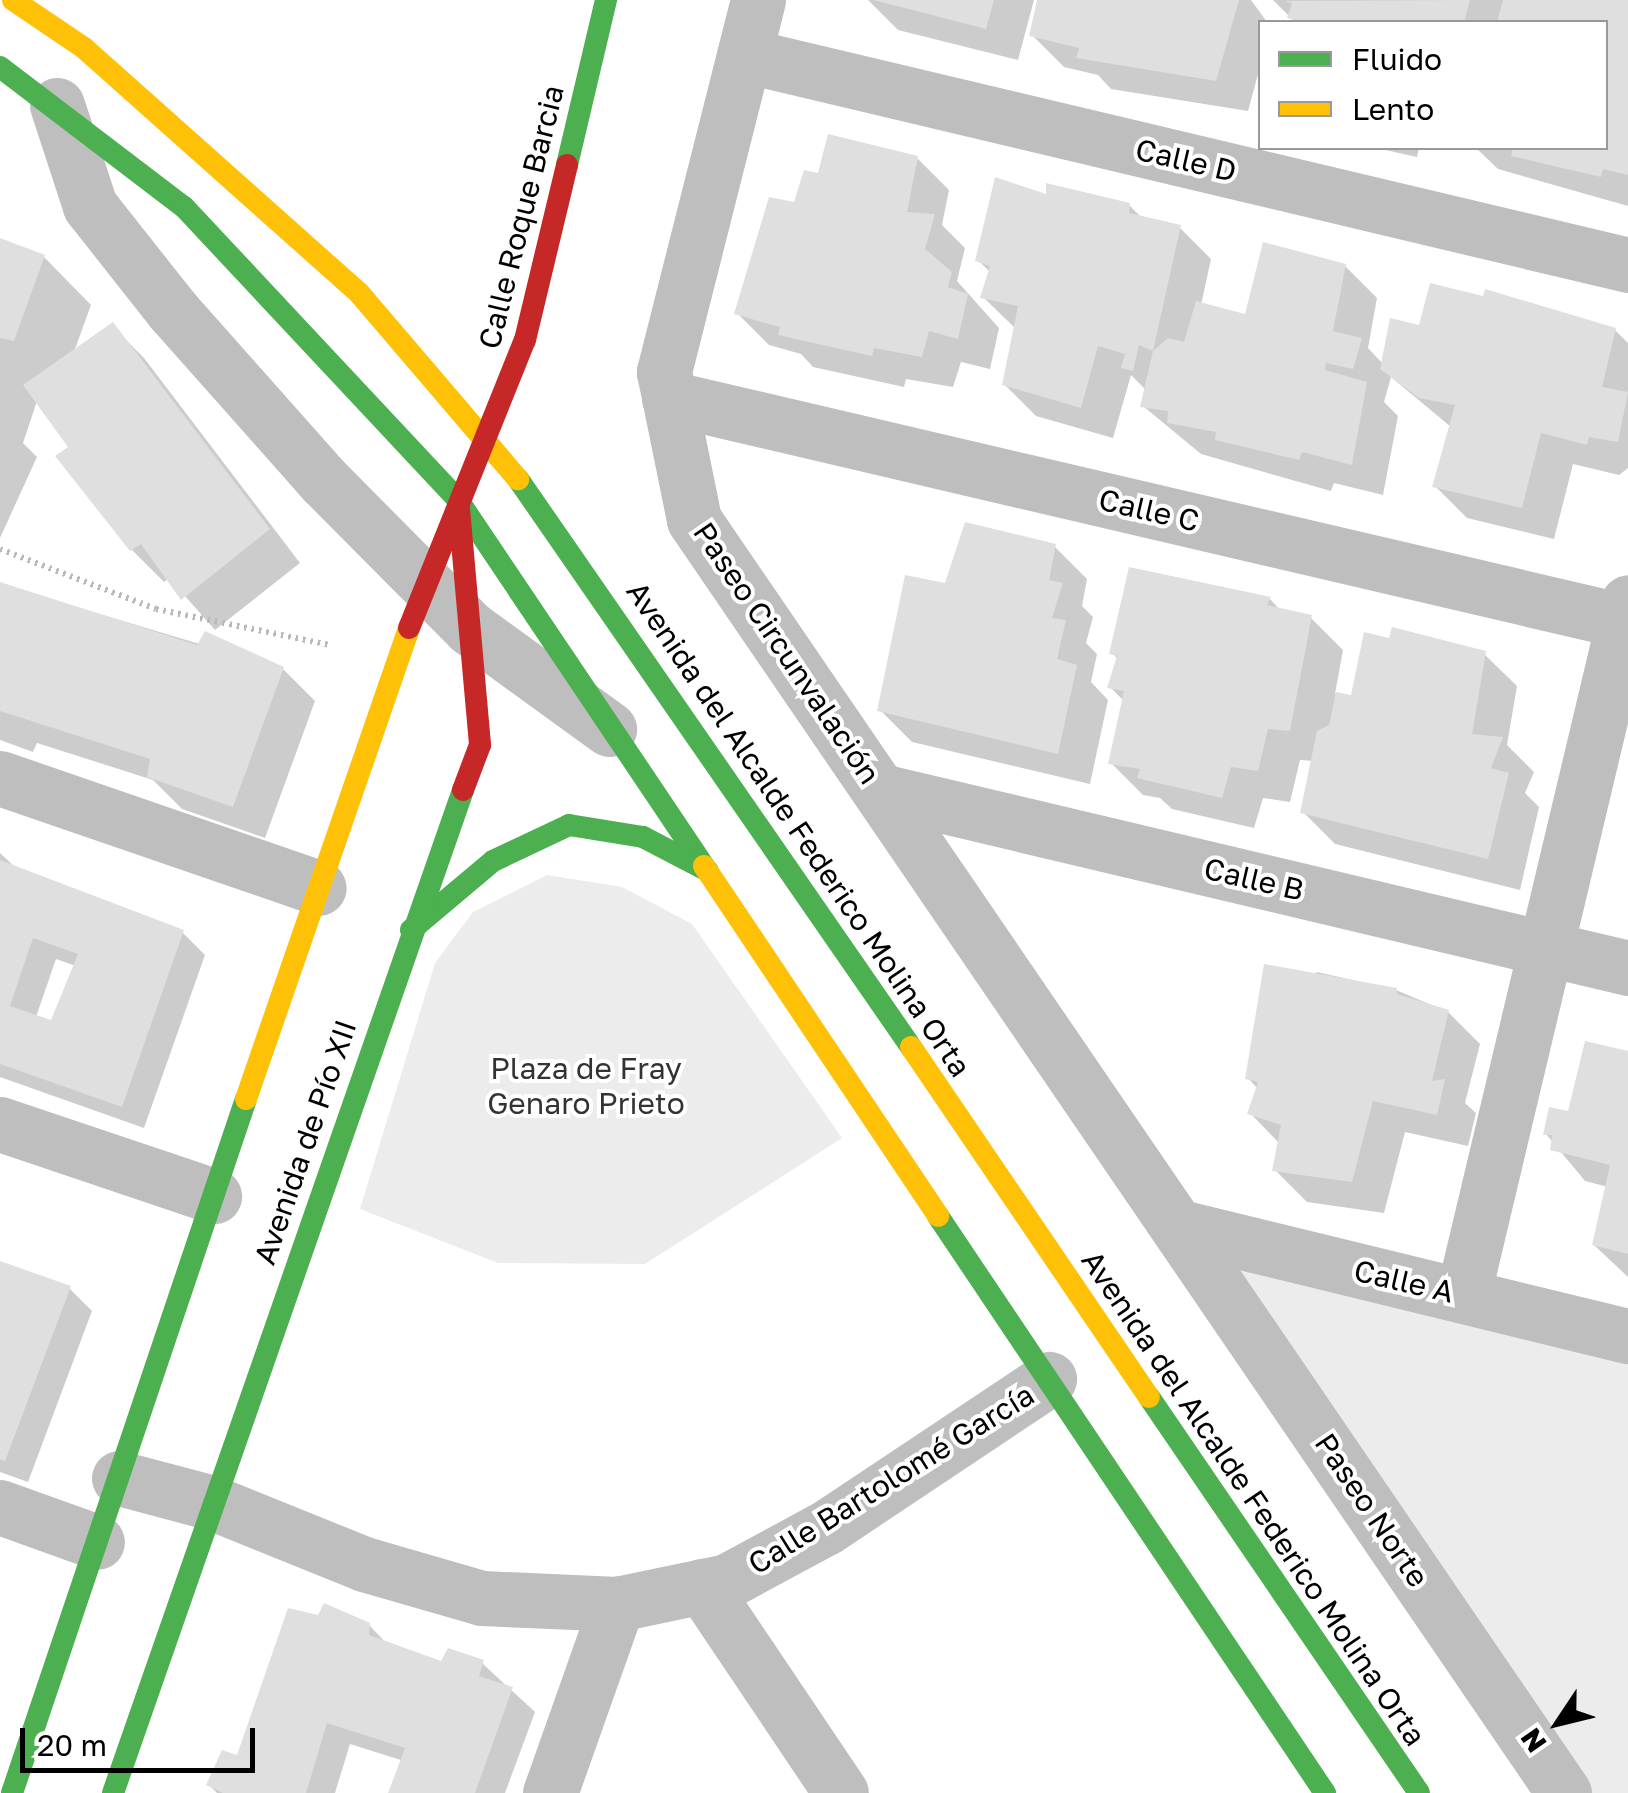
<!DOCTYPE html>
<html>
<head>
<meta charset="utf-8">
<style>
  body { margin:0 }
  #map { position:relative; width:1628px; height:1793px; overflow:hidden; background:#fff; font-family:"Golos Text",sans-serif }
  div>[style] { position:absolute }
  [style*='--x'] { left:calc(var(--x)*1px); top:calc(var(--y)*1px); width:calc(var(--w)*1px); rotate:calc(var(--a)*1deg) }
  .green>* { inset:0; background:#ececec }
  .shadow>* { inset:0; background:#0003 }
  .building>* { inset:0; background:#dfdfdf }
  .path>* { height:6px; margin-top:-3px; transform-origin:0; background:repeating-linear-gradient(90deg,#b9b9b9 0 2.5px,transparent 0 7.5px) }
  .street>* { height:55px; margin:-27.5px; padding:0 27.5px; transform-origin:27.5px; border-radius:27.5px; background:#bebebe }
  .fast>* { height:22px; margin:-11px; padding:0 11px; transform-origin:11px; border-radius:11px; background:#4caf50 }
  .slow>* { height:22px; margin:-11px; padding:0 11px; transform-origin:11px; border-radius:11px; background:#ffc107 }
  .jam>* { height:22px; margin:-11px; padding:0 11px; transform-origin:11px; border-radius:11px; background:#c62828 }
  span { translate:-50% -50%; white-space:nowrap; text-align:center; line-height:1.15; -webkit-text-stroke:8px #fff; paint-order:stroke }
  .street-label { font-size:30px; color:#000 }
  .park-label { font-size:30px; color:#333 }
  .legend { position:absolute; left:1258px; top:20px; width:350px; height:130px; box-sizing:border-box; background:#fff; border:2px solid #999; margin:0; padding:12px 18px; list-style:none; font-size:30px; color:#000 }
  .legend li { display:flex; align-items:center; gap:20px; height:50px }
  .legend b { width:50px; border:2px solid #999 }
  .north { position:absolute; left:1508px; top:1673px; width:100px; height:100px; -webkit-text-stroke:8px #fff; paint-order:stroke; rotate:235deg; font-size:28px; font-weight:700; line-height:40px; text-align:center; color:#000 }
  .north::after { content:''; display:block; margin:auto; width:35px; height:45px; background:#000; clip-path:polygon(50% 0,100% 100%,50% 72%,0 100%) }
  .scale { position:absolute; left:20px; top:1728px; width:235px; height:45px; box-sizing:border-box; border:5px solid #000; border-top:0; padding-left:12px; font-size:30px; line-height:35px; white-space:nowrap; color:#000; -webkit-text-stroke:8px #fff; paint-order:stroke }
</style>
</head>
<body>
<div id="map">
  <div class="green">
    <i style="clip-path:polygon(547px 875px,622px 887px,692px 924px,842px 1138px,645px 1264px,498px 1263px,360px 1209px,435px 963px,473px 912px)"></i>
    <i style="clip-path:polygon(1233px 1264px,1628px 1363px,1628px 1793px,1591px 1793px)"></i>
  </div>
  <div class="shadow">
    <i style="clip-path:polygon(868px 0,1034px 0,1018px 60px,898px 30px)"></i>
    <i style="clip-path:polygon(1040px 0,1251px 0,1267px 22px,1260px 22px,1260px 67px,1248px 111px,1111px 89px,1098px 75px,1064px 67px,1032px 35px)"></i>
    <i style="clip-path:polygon(1273px 0,1628px 0,1628px 206px,1498px 169px,1476px 148px,1606px 148px,1606px 22px,1295px 22px)"></i>
    <i style="clip-path:polygon(1376px 148px,1419px 148px,1417px 157px)"></i>
    <i style="clip-path:polygon(917px 158px,949px 190px,942px 225px,965px 248px,957px 281px,999px 328px,990px 369px,961px 362px,953px 387px,906px 379px,904px 387px,813px 367px,801px 354px,769px 345px,737px 313px,796px 205px,820px 175px)"></i>
    <i style="clip-path:polygon(1048px 197px,1129px 205px,1142px 218px,1179px 227px,1211px 259px,1201px 305px,1247px 318px,1345px 266px,1377px 298px,1368px 348px,1383px 364px,1421px 328px,1615px 330px,1628px 343px,1628px 468px,1619px 475px,1573px 464px,1554px 539px,1467px 518px,1435px 486px,1451px 427px,1391px 377px,1384px 402px,1398px 416px,1383px 495px,1334px 483px,1331px 491px,1201px 454px,1143px 406px,1146px 390px,1131px 375px,1113px 438px,1036px 416px,1004px 384px,1016px 329px,983px 297px,990px 272px,978px 260px)"></i>
    <i style="clip-path:polygon(0 240px,44px 257px,91px 305px,74px 352px,112px 326px,144px 358px,300px 563px,215px 630px,169px 578px,164px 582px,132px 550px,59px 457px,72px 448px,37px 401px,23px 443px,37px 457px,0 538px)"></i>
    <i style="clip-path:polygon(1055px 547px,1087px 579px,1082px 606px,1093px 617px,1086px 643px,1097px 654px,1091px 682px,1108px 700px,1090px 784px,912px 742px,880px 710px,947px 586px)"></i>
    <i style="clip-path:polygon(1131px 570px,1270px 599px,1281px 611px,1311px 618px,1343px 650px,1335px 694px,1353px 698px,1484px 654px,1517px 686px,1507px 745px,1534px 772px,1525px 793px,1539px 807px,1520px 890px,1335px 844px,1303px 812px,1314px 761px,1300px 760px,1290px 802px,1263px 798px,1254px 828px,1172px 809px,1160px 798px,1143px 795px,1111px 763px,1124px 701px,1110px 687px,1118px 659px,1112px 653px)"></i>
    <i style="clip-path:polygon(0 584px,283px 669px,315px 701px,265px 838px,182px 809px,153px 780px,37px 743px,33px 752px,0 740px)"></i>
    <i style="clip-path:polygon(evenodd,0 853px,17px 869px,183px 933px,205px 955px,144px 1128px,0 1077px,0 853px,56px 959px,76px 966px,52px 1023px,36px 1017px,56px 959px)"></i>
    <i style="clip-path:polygon(1317px 972px,1396px 990px,1448px 1012px,1480px 1044px,1465px 1103px,1476px 1113px,1468px 1146px,1405px 1132px,1384px 1213px,1307px 1202px,1275px 1170px,1280px 1144px,1250px 1113px,1258px 1089px,1248px 1078px)"></i>
    <i style="clip-path:polygon(1628px 1051px,1628px 1277px,1594px 1245px,1608px 1187px,1585px 1181px,1546px 1134px)"></i>
    <i style="clip-path:polygon(0 1264px,70px 1289px,92px 1311px,28px 1482px,0 1472px)"></i>
    <i style="clip-path:polygon(369px 1625px,388px 1645px,442px 1664px,482px 1663px,535px 1712px,505px 1793px,392px 1793px,404px 1761px,350px 1744px,335px 1793px,217px 1793px,209px 1785px)"></i>
  </div>
  <div class="building">
    <i style="clip-path:polygon(874px 0,994px 0,986px 29px)"></i>
    <i style="clip-path:polygon(1037px 0,1239px 0,1216px 81px,1076px 58px,1079px 48px,1029px 36px)"></i>
    <i style="clip-path:polygon(1470px 0,1464px 22px,1302px 22px,1287px 18px,1292px 3px,1285px 1px)"></i>
    <i style="clip-path:polygon(1503px 0,1628px 0,1628px 175px,1603px 169px,1601px 177px,1511px 156px,1513px 148px,1606px 148px,1606px 22px,1497px 22px)"></i>
    <i style="clip-path:polygon(828px 134px,918px 156px,907px 212px,935px 214px,925px 249px,952px 272px,948px 287px,968px 294px,958px 339px,929px 331px,922px 357px,874px 348px,872px 356px,778px 335px,780px 327px,734px 314px,769px 197px,794px 202px,804px 170px,818px 173px)"></i>
    <i style="clip-path:polygon(995px 177px,1046px 194px,1046px 183px,1130px 203px,1129px 213px,1181px 225px,1153px 351px,1139px 345px,1133px 371px,1121px 368px,1125px 354px,1098px 346px,1081px 408px,1002px 385px,1018px 306px,980px 298px,990px 266px,975px 261px)"></i>
    <i style="clip-path:polygon(0 238px,45px 255px,14px 341px,0 338px)"></i>
    <i style="clip-path:polygon(1263px 242px,1346px 264px,1333px 331px,1362px 338px,1353px 369px,1326px 363px,1325px 370px,1367px 382px,1352px 465px,1302px 452px,1299px 460px,1215px 440px,1216px 432px,1167px 423px,1168px 411px,1140px 407px,1153px 351px,1168px 338px,1184px 342px,1196px 301px,1245px 314px)"></i>
    <i style="clip-path:polygon(1430px 283px,1483px 296px,1485px 289px,1616px 328px,1602px 387px,1628px 392px,1618px 442px,1589px 437px,1587px 445px,1541px 433px,1522px 508px,1432px 487px,1455px 405px,1419px 398px,1380px 369px,1390px 318px,1419px 325px)"></i>
    <i style="clip-path:polygon(113px 322px,270px 529px,181px 600px,141px 544px,130px 551px,55px 456px,68px 447px,23px 385px)"></i>
    <i style="clip-path:polygon(965px 522px,1056px 544px,1049px 580px,1063px 583px,1052px 618px,1066px 620px,1057px 659px,1077px 665px,1058px 754px,877px 711px,905px 575px,945px 583px)"></i>
    <i style="clip-path:polygon(1129px 567px,1271px 597px,1267px 605px,1312px 615px,1290px 731px,1268px 729px,1258px 771px,1231px 767px,1222px 798px,1137px 778px,1140px 769px,1108px 764px,1124px 691px,1107px 688px,1117px 656px,1109px 654px)"></i>
    <i style="clip-path:polygon(0 582px,197px 645px,205px 631px,284px 667px,233px 807px,147px 777px,150px 759px,0 711px)"></i>
    <i style="clip-path:polygon(1392px 627px,1486px 651px,1472px 734px,1503px 737px,1491px 768px,1509px 773px,1488px 859px,1300px 813px,1317px 731px,1329px 725px,1336px 692px,1351px 695px,1364px 632px,1389px 638px)"></i>
    <i style="clip-path:polygon(evenodd,0 860px,184px 930px,122px 1107px,0 1064px,0 860px,33px 938px,78px 954px,51px 1020px,10px 1006px,33px 938px)"></i>
    <i style="clip-path:polygon(1264px 964px,1397px 988px,1397px 994px,1449px 1010px,1432px 1081px,1445px 1079px,1437px 1115px,1373px 1101px,1352px 1182px,1272px 1171px,1281px 1125px,1247px 1114px,1258px 1082px,1245px 1079px)"></i>
    <i style="clip-path:polygon(1585px 1041px,1628px 1051px,1628px 1254px,1592px 1245px,1610px 1165px,1550px 1150px,1552px 1135px,1543px 1135px,1549px 1107px,1568px 1111px)"></i>
    <i style="clip-path:polygon(0 1261px,71px 1286px,5px 1461px,0 1459px)"></i>
    <i style="clip-path:polygon(324px 1603px,370px 1623px,369px 1635px,441px 1661px,448px 1648px,484px 1660px,479px 1676px,513px 1687px,475px 1793px,388px 1793px,405px 1748px,327px 1723px,306px 1793px,223px 1793px,206px 1785px,222px 1750px,237px 1755px,288px 1608px,318px 1615px)"></i>
  </div>
  <div class="path">
    <i style="--x:0;--y:549;--w:167;--a:21"></i>
    <i style="--x:156;--y:609;--w:178;--a:11.7"></i>
  </div>
  <div class="street">
    <i style="--x:758;--y:0;--w:384;--a:104.2"></i>
    <i style="--x:664;--y:372;--w:151;--a:78.5"></i>
    <i style="--x:694;--y:520;--w:1542;--a:55.65"></i>
    <i style="--x:744;--y:55;--w:909;--a:13.36"></i>
    <i style="--x:57;--y:105;--w:106;--a:71.9"></i>
    <i style="--x:90;--y:206;--w:134;--a:51.7"></i>
    <i style="--x:173;--y:311;--w:226;--a:48.4"></i>
    <i style="--x:323;--y:480;--w:209;--a:45.2"></i>
    <i style="--x:470;--y:628;--w:172;--a:36"></i>
    <i style="--x:669;--y:398;--w:985;--a:13.15"></i>
    <i style="--x:0;--y:778;--w:337;--a:19"></i>
    <i style="--x:881;--y:791;--w:768;--a:13.33"></i>
    <i style="--x:0;--y:1124;--w:226;--a:18.6"></i>
    <i style="--x:1180;--y:1227;--w:461;--a:13.7"></i>
    <i style="--x:1463;--y:1295;--w:712;--a:-76.61"></i>
    <i style="--x:119;--y:1478;--w:97;--a:14.9"></i>
    <i style="--x:213;--y:1503;--w:163;--a:22"></i>
    <i style="--x:364;--y:1564;--w:123;--a:16.1"></i>
    <i style="--x:482;--y:1598;--w:135;--a:2.5"></i>
    <i style="--x:617;--y:1604;--w:112;--a:-11.8"></i>
    <i style="--x:727;--y:1581;--w:114;--a:-28.4"></i>
    <i style="--x:827;--y:1527;--w:267;--a:-33.7"></i>
    <i style="--x:0;--y:1507;--w:103;--a:19.8"></i>
    <i style="--x:702;--y:1586;--w:249;--a:56.1"></i>
    <i style="--x:550;--y:1793;--w:201;--a:-70.5"></i>
  </div>
  <div class="fast">
    <i style="--x:0;--y:67;--w:231;--a:37.3"></i>
    <i style="--x:184;--y:207;--w:401;--a:46.9"></i>
    <i style="--x:458;--y:500;--w:441;--a:56.1"></i>
    <i style="--x:567;--y:165;--w:170;--a:-76.7"></i>
    <i style="--x:518;--y:479;--w:691;--a:55.32"></i>
    <i style="--x:411;--y:930;--w:107;--a:-40.1"></i>
    <i style="--x:493;--y:861;--w:84;--a:-25.3"></i>
    <i style="--x:569;--y:825;--w:75;--a:9.2"></i>
    <i style="--x:643;--y:837;--w:73;--a:27.6"></i>
    <i style="--x:938;--y:1216;--w:695;--a:56.15"></i>
    <i style="--x:1149;--y:1397;--w:479;--a:55.7"></i>
    <i style="--x:12;--y:1793;--w:732;--a:-71.37"></i>
    <i style="--x:113;--y:1793;--w:1062;--a:-70.76"></i>
  </div>
  <div class="slow">
    <i style="--x:13;--y:0;--w:86;--a:34.1"></i>
    <i style="--x:84;--y:48;--w:368;--a:41.7"></i>
    <i style="--x:359;--y:293;--w:245;--a:49.5"></i>
    <i style="--x:704;--y:866;--w:421;--a:56.2"></i>
    <i style="--x:911;--y:1047;--w:423;--a:55.8"></i>
    <i style="--x:246;--y:1099;--w:498;--a:-70.9"></i>
  </div>
  <div class="jam">
    <i style="--x:459;--y:509;--w:237;--a:84.9"></i>
    <i style="--x:480;--y:745;--w:48;--a:110.7"></i>
    <i style="--x:409;--y:628;--w:310;--a:-68.1"></i>
    <i style="--x:525;--y:340;--w:180;--a:-76.5"></i>
  </div>
  <div class="street-label">
    <span style="left:1186px;top:160px;rotate:13deg">Calle D</span>
    <span style="left:521px;top:217px;rotate:-76deg">Calle Roque Barcia</span>
    <span style="left:1149px;top:510px;rotate:13deg">Calle C</span>
    <span style="left:787px;top:653px;rotate:56deg">Paseo Circunvalación</span>
    <span style="left:799px;top:829px;rotate:56deg">Avenida del Alcalde Federico Molina Orta</span>
    <span style="left:1254px;top:879px;rotate:13deg">Calle B</span>
    <span style="left:305px;top:1142px;rotate:-71deg">Avenida de Pío XII</span>
    <span style="left:1404px;top:1281px;rotate:13deg">Calle A</span>
    <span style="left:891px;top:1479px;rotate:-32deg">Calle Bartolomé García</span>
    <span style="left:1254px;top:1498px;rotate:56deg">Avenida del Alcalde Federico Molina Orta</span>
    <span style="left:1372px;top:1510px;rotate:56deg">Paseo Norte</span>
  </div>
  <div class="park-label">
    <span style="left:586px;top:1085px">Plaza de Fray<br>Genaro Prieto</span>
  </div>
  <ul class="legend">
  <li><b style="height:12px;background:#4caf50"></b>Fluido</li>
  <li><b style="height:12px;background:#ffc107"></b>Lento</li>
  </ul>
  <div class="north">N</div>
  <div class="scale">20 m</div>
</div>
</body>
</html>
